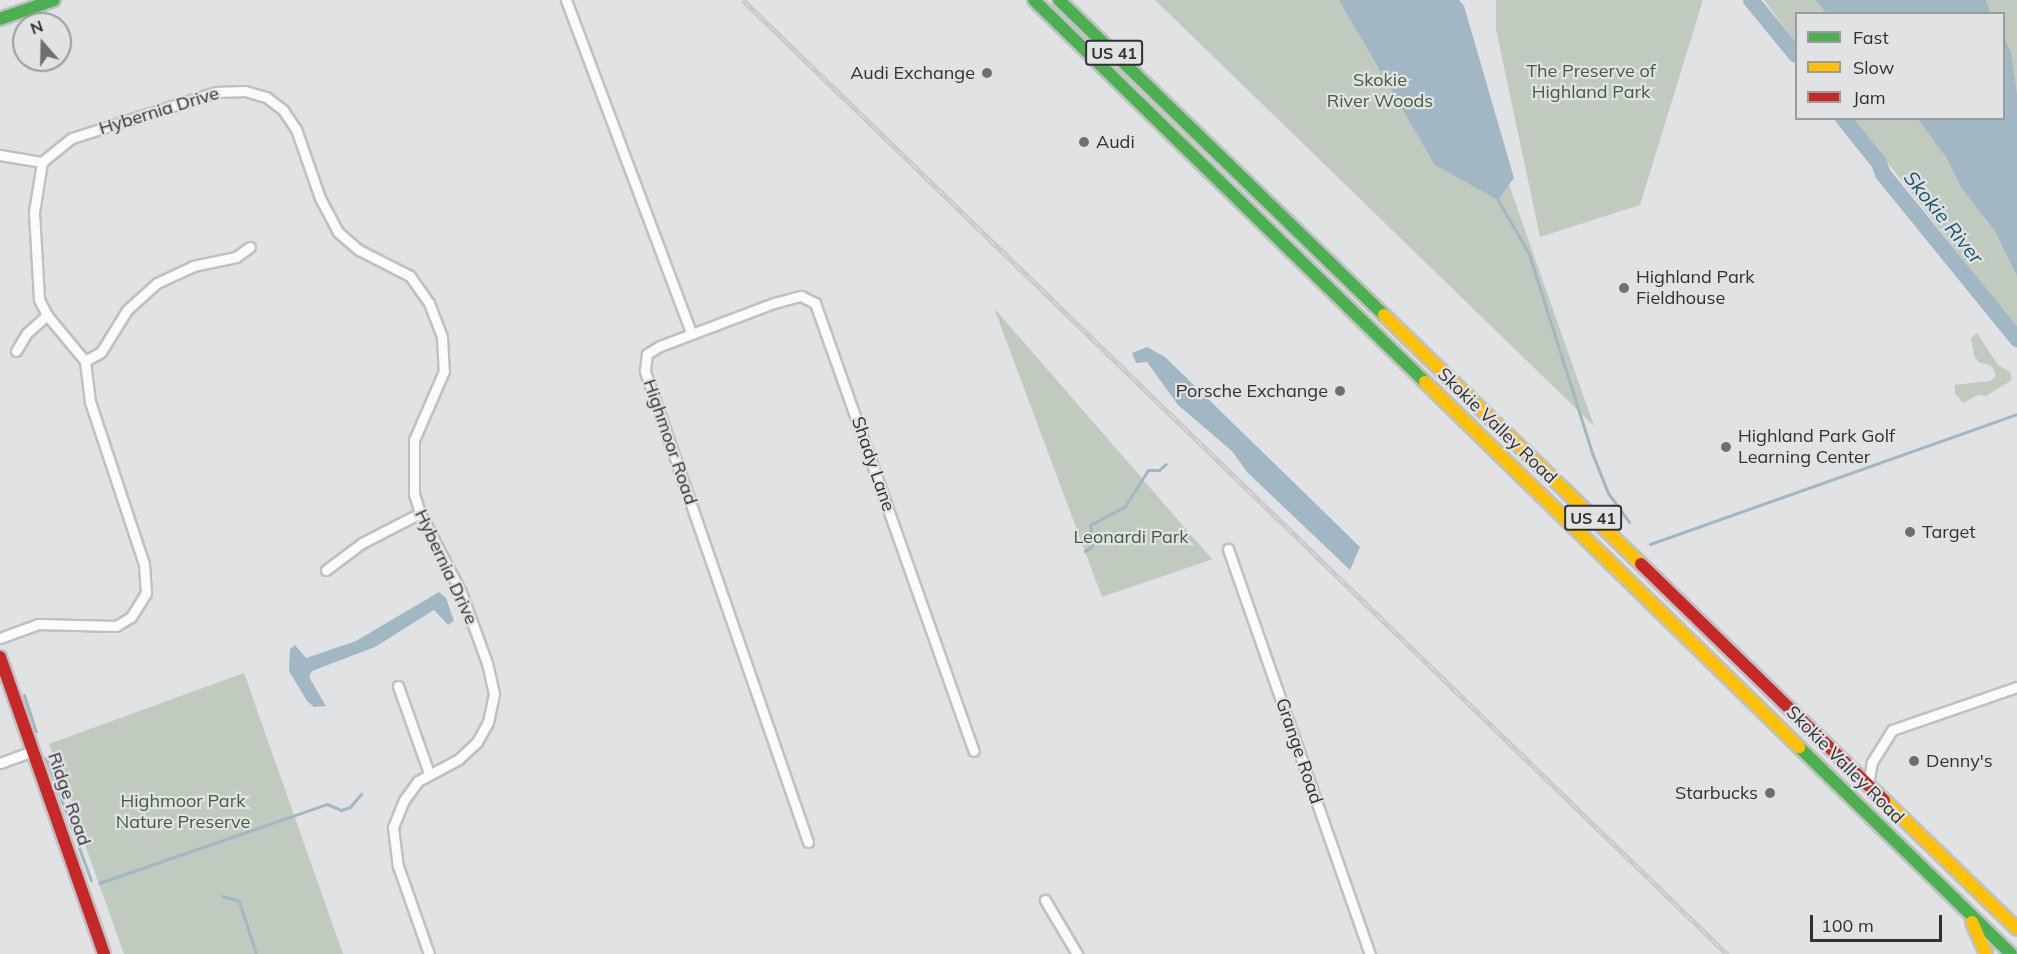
<!DOCTYPE html>
<html>
<head>
<meta charset="utf-8">
<style>
  body { margin:0 }
  #map { position:relative; width:2017px; height:954px; overflow:hidden; background:#e1e2e3; font-family:Mulish,sans-serif }
  div>[style] { position:absolute }
  [style*='--x'] { left:calc(var(--x)*1px); top:calc(var(--y)*1px); width:calc(var(--w)*1px); rotate:calc(var(--a)*1deg) }
  .green>* { inset:0; background:#c1cabe }
  .water>* { inset:0; background:#a1b7c3 }
  .stream>* { height:3px; margin:-1.5px; padding:0 1.5px; transform-origin:1.5px; border-radius:1.5px; background:#a1b7c3 }
  .river>* { height:16px; margin:-8px; padding:0 8px; transform-origin:8px; border-radius:8px; background:#a1b7c3 }
  .roads { filter:drop-shadow(2px 0 #bfc0c1) drop-shadow(-2px 0 #bfc0c1) drop-shadow(0 2px #bfc0c1) drop-shadow(0 -2px #bfc0c1) }
  .street>* { height:9px; margin:-4.5px; padding:0 4.5px; transform-origin:4.5px; border-radius:4.5px; background:#fafbfb }
  .fast>* { height:12px; margin:-6px; padding:0 6px; transform-origin:6px; border-radius:6px; background:#4caf50 }
  .slow>* { height:12px; margin:-6px; padding:0 6px; transform-origin:6px; border-radius:6px; background:#ffc107 }
  .jam>* { height:12px; margin:-6px; padding:0 6px; transform-origin:6px; border-radius:6px; background:#c62828 }
  .rail>* { height:5px; margin-top:-2.5px; transform-origin:0; background:repeating-linear-gradient(90deg,#e0e2e4 0 9px,#c8c8c9 0 18px); box-sizing:border-box; border-block:2px solid #c8c8c9 }
  .dots>* { width:16px; height:16px; translate:-50% -50%; box-sizing:border-box; border:3px solid #e0e2e4; border-radius:50% }
  span { translate:-50% -50%; white-space:nowrap; text-align:center; line-height:1.15; -webkit-text-stroke:4.5px #e0e2e4; paint-order:stroke }
  .shield-label span { padding:2px 4px; background:#e0e2e4; border:2px solid; border-radius:4px; -webkit-text-stroke-width:0 }
  .shield-label { font-size:16px; color:#313132; font-weight:700 }
  .park-label { font-size:18px; color:#435f36 }
  .poi-label { font-size:18px; color:#313132 }
  .right { translate:-100% -50%; text-align:right }
  .left { translate:0 -50%; text-align:left }
  .street-label { font-size:18px; color:#313132 }
  .water-label { font-size:20px; color:#17556d; font-style:italic }
  .legend { position:absolute; left:1795px; top:12px; width:210px; height:108px; box-sizing:border-box; background:#e0e2e4; border:2px solid #9a9b9d; margin:0; padding:8px 10px; list-style:none; font-size:18px; color:#313132 }
  .legend li { display:flex; align-items:center; gap:12px; height:30px }
  .legend b { width:30px; border:2px solid #9a9b9d }
  .north { position:absolute; left:12px; top:12px; width:60px; height:60px; box-sizing:border-box; background:#e0e2e4; border:2px solid #9a9b9d; border-radius:50%; rotate:340deg; font-size:16px; font-weight:700; line-height:24px; text-align:center; color:#313132 }
  .north::after { content:''; display:block; margin:auto; width:21px; height:27px; background:#6f6f70; clip-path:polygon(50% 0,100% 100%,50% 72%,0 100%) }
  .scale { position:absolute; left:1810px; top:915px; width:132px; height:27px; box-sizing:border-box; border:3px solid #313132; border-top:0; padding-left:8px; font-size:18px; line-height:21px; white-space:nowrap; color:#313132; -webkit-text-stroke:4px #e0e2e4; paint-order:stroke }
</style>
</head>
<body>
<div id="map">
  <div class="green">
    <i style="clip-path:polygon(1155px 0,1444px 0,1594px 426px)"></i>
    <i style="clip-path:polygon(1496px 0,1703px 0,1640px 205px,1540px 237px,1496px 29px)"></i>
    <i style="clip-path:polygon(1764px 0,2017px 0,2017px 329px,1854px 119px,2004px 118px,2004px 14px,1796px 14px,1796px 43px)"></i>
    <i style="clip-path:polygon(994px 308px,1212px 559px,1213px 559px,1102px 597px)"></i>
    <i style="clip-path:polygon(1977px 333px,1998px 365px,2010px 372px,2012px 380px,1986px 396px,1978px 395px,1963px 403px,1955px 394px,1955px 385px,1990px 381px,1996px 376px,1992px 366px,1979px 362px,1974px 356px,1971px 338px)"></i>
    <i style="clip-path:polygon(244px 673px,343px 954px,124px 954px,49px 744px)"></i>
  </div>
  <div class="water">
    <i style="clip-path:polygon(1339px 0,1459px 0,1464px 6px,1514px 178px,1498px 200px,1435px 165px)"></i>
    <i style="clip-path:polygon(1816px 0,1986px 0,1990px 13px,1826px 13px)"></i>
    <i style="clip-path:polygon(2004px 38px,2011px 52px,2017px 95px,2017px 276px,1995px 231px,1961px 187px,1946px 157px,1918px 119px,2004px 118px)"></i>
    <i style="clip-path:polygon(1147px 347px,1165px 357px,1360px 547px,1350px 570px,1247px 472px,1232px 451px,1178px 405px,1147px 362px,1136px 363px,1132px 353px)"></i>
    <i style="clip-path:polygon(439px 592px,446px 598px,454px 621px,448px 625px,434px 610px,375px 647px,312px 671px,309px 677px,326px 706px,314px 707px,307px 701px,289px 671px,290px 649px,295px 645px,306px 658px,356px 641px)"></i>
  </div>
  <div class="stream">
    <i style="--x:1498;--y:200;--w:62;--a:60.1"></i>
    <i style="--x:1529;--y:254;--w:209;--a:72.4"></i>
    <i style="--x:1592;--y:453;--w:43;--a:68.2"></i>
    <i style="--x:1608;--y:493;--w:36;--a:54"></i>
    <i style="--x:1650;--y:544;--w:389;--a:-19.5"></i>
    <i style="--x:1085;--y:551;--w:9;--a:-36"></i>
    <i style="--x:1092;--y:546;--w:21;--a:-95"></i>
    <i style="--x:1090;--y:525;--w:40;--a:-28"></i>
    <i style="--x:1125;--y:506;--w:43;--a:-57.4"></i>
    <i style="--x:1148;--y:470;--w:11;--a:0"></i>
    <i style="--x:1159;--y:470;--w:9;--a:-41"></i>
    <i style="--x:24;--y:695;--w:38;--a:72"></i>
    <i style="--x:46;--y:758;--w:130;--a:69.8"></i>
    <i style="--x:99;--y:883;--w:241;--a:-19.1"></i>
    <i style="--x:327;--y:804;--w:15;--a:23"></i>
    <i style="--x:341;--y:810;--w:9;--a:-18"></i>
    <i style="--x:350;--y:807;--w:17;--a:-50"></i>
    <i style="--x:222;--y:896;--w:18;--a:16"></i>
    <i style="--x:239;--y:901;--w:56;--a:72.2"></i>
  </div>
  <div class="river">
    <i style="--x:1751;--y:0;--w:71;--a:50.7"></i>
    <i style="--x:1843;--y:118;--w:58;--a:51.3"></i>
    <i style="--x:1879;--y:163;--w:12;--a:70"></i>
    <i style="--x:1883;--y:174;--w:213;--a:50.9"></i>
  </div>
  <div class="roads">
    <div class="street">
      <i style="--x:566;--y:0;--w:356;--a:69.4"></i>
      <i style="--x:0;--y:155;--w:43;--a:9.5"></i>
      <i style="--x:16;--y:351;--w:21;--a:-59"></i>
      <i style="--x:27;--y:333;--w:27;--a:-42"></i>
      <i style="--x:85;--y:361;--w:18;--a:-29"></i>
      <i style="--x:101;--y:352;--w:49;--a:-58.2"></i>
      <i style="--x:127;--y:310;--w:40;--a:-42"></i>
      <i style="--x:157;--y:283;--w:40;--a:-25"></i>
      <i style="--x:193;--y:266;--w:44;--a:-11.8"></i>
      <i style="--x:236;--y:257;--w:17;--a:-36"></i>
      <i style="--x:1228;--y:549;--w:429;--a:70.7"></i>
      <i style="--x:326;--y:570;--w:45;--a:-36.9"></i>
      <i style="--x:362;--y:543;--w:65;--a:-27.3"></i>
      <i style="--x:0;--y:638;--w:40;--a:-20.2"></i>
      <i style="--x:38;--y:624;--w:78;--a:1.5"></i>
      <i style="--x:116;--y:626;--w:17;--a:-31"></i>
      <i style="--x:131;--y:617;--w:28;--a:-58"></i>
      <i style="--x:146;--y:593;--w:29;--a:-94"></i>
      <i style="--x:144;--y:564;--w:171;--a:-108.4"></i>
      <i style="--x:90;--y:402;--w:41;--a:-97"></i>
      <i style="--x:85;--y:361;--w:60;--a:-129.6"></i>
      <i style="--x:47;--y:315;--w:18;--a:-117"></i>
      <i style="--x:39;--y:299;--w:87;--a:-93.3"></i>
      <i style="--x:34;--y:212;--w:51;--a:-80.9"></i>
      <i style="--x:42;--y:162;--w:38;--a:-39"></i>
      <i style="--x:72;--y:138;--w:151;--a:-17.7"></i>
      <i style="--x:216;--y:92;--w:29;--a:-2"></i>
      <i style="--x:245;--y:91;--w:22;--a:16"></i>
      <i style="--x:266;--y:97;--w:21;--a:37"></i>
      <i style="--x:283;--y:110;--w:23;--a:56"></i>
      <i style="--x:296;--y:129;--w:73;--a:70.8"></i>
      <i style="--x:320;--y:198;--w:38;--a:62"></i>
      <i style="--x:338;--y:232;--w:28;--a:41"></i>
      <i style="--x:359;--y:250;--w:57;--a:27"></i>
      <i style="--x:410;--y:276;--w:33;--a:55"></i>
      <i style="--x:429;--y:303;--w:36;--a:69"></i>
      <i style="--x:442;--y:337;--w:34;--a:87"></i>
      <i style="--x:444;--y:371;--w:75;--a:113.5"></i>
      <i style="--x:414;--y:440;--w:54;--a:90"></i>
      <i style="--x:414;--y:494;--w:20;--a:72"></i>
      <i style="--x:420;--y:513;--w:89;--a:62.6"></i>
      <i style="--x:461;--y:592;--w:76;--a:69.9"></i>
      <i style="--x:487;--y:663;--w:32;--a:77"></i>
      <i style="--x:494;--y:694;--w:29;--a:102"></i>
      <i style="--x:488;--y:722;--w:23;--a:119"></i>
      <i style="--x:477;--y:742;--w:25;--a:137"></i>
      <i style="--x:459;--y:759;--w:47;--a:151.8"></i>
      <i style="--x:418;--y:781;--w:24;--a:126"></i>
      <i style="--x:404;--y:800;--w:29;--a:112"></i>
      <i style="--x:393;--y:827;--w:39;--a:83"></i>
      <i style="--x:398;--y:866;--w:93;--a:70.6"></i>
      <i style="--x:398;--y:686;--w:92;--a:70.4"></i>
      <i style="--x:0;--y:763;--w:35;--a:-20"></i>
      <i style="--x:1868;--y:784;--w:22;--a:-80"></i>
      <i style="--x:1872;--y:762;--w:38;--a:-58"></i>
      <i style="--x:1892;--y:730;--w:132;--a:-19"></i>
      <i style="--x:808;--y:842;--w:499;--a:-109.1"></i>
      <i style="--x:645;--y:370;--w:16;--a:-83"></i>
      <i style="--x:647;--y:354;--w:15;--a:-32"></i>
      <i style="--x:660;--y:346;--w:122;--a:-20.7"></i>
      <i style="--x:774;--y:303;--w:28;--a:-15"></i>
      <i style="--x:801;--y:296;--w:16;--a:27"></i>
      <i style="--x:815;--y:303;--w:475;--a:70.5"></i>
      <i style="--x:1045;--y:900;--w:63;--a:59.3"></i>
    </div>
    <div class="fast">
      <i style="--x:1034;--y:0;--w:547;--a:44.33"></i>
      <i style="--x:1059;--y:0;--w:453;--a:44.1"></i>
      <i style="--x:0;--y:19;--w:57;--a:-19.4"></i>
      <i style="--x:1799;--y:747;--w:296;--a:44.3"></i>
    </div>
    <div class="slow">
      <i style="--x:1384;--y:315;--w:358;--a:44.1"></i>
      <i style="--x:1425;--y:382;--w:523;--a:44.3"></i>
      <i style="--x:1884;--y:800;--w:185;--a:44.1"></i>
      <i style="--x:1972;--y:922;--w:35;--a:66"></i>
    </div>
    <div class="jam">
      <i style="--x:1641;--y:564;--w:339;--a:44.2"></i>
      <i style="--x:0;--y:657;--w:315;--a:70.7"></i>
    </div>
  </div>
  <div class="rail">
    <i style="--x:743;--y:0;--w:1371;--a:44.11"></i>
  </div>
  <div class="dots">
    <i style="left:987px;top:73px;background:#6f6f70"></i>
    <i style="left:1084px;top:142px;background:#6f6f70"></i>
    <i style="left:1624px;top:288px;background:#6f6f70"></i>
    <i style="left:1340px;top:391px;background:#6f6f70"></i>
    <i style="left:1726px;top:447px;background:#6f6f70"></i>
    <i style="left:1910px;top:532px;background:#6f6f70"></i>
    <i style="left:1914px;top:761px;background:#6f6f70"></i>
    <i style="left:1770px;top:793px;background:#6f6f70"></i>
  </div>
  <div class="shield-label">
    <span style="left:1114px;top:53px">US 41</span>
    <span style="left:1593px;top:518px">US 41</span>
  </div>
  <div class="park-label">
    <span style="left:1591px;top:82px">The Preserve of<br>Highland Park</span>
    <span style="left:1380px;top:91px">Skokie<br>River Woods</span>
    <span style="left:1131px;top:537px">Leonardi Park</span>
    <span style="left:183px;top:812px">Highmoor Park<br>Nature Preserve</span>
  </div>
  <div class="poi-label">
    <span class="right" style="left:975px;top:73px">Audi Exchange</span>
    <span class="left" style="left:1096px;top:142px">Audi</span>
    <span class="left" style="left:1636px;top:288px">Highland Park<br>Fieldhouse</span>
    <span class="right" style="left:1328px;top:391px">Porsche Exchange</span>
    <span class="left" style="left:1738px;top:447px">Highland Park Golf<br>Learning Center</span>
    <span class="left" style="left:1922px;top:532px">Target</span>
    <span class="left" style="left:1926px;top:761px">Denny's</span>
    <span class="right" style="left:1758px;top:793px">Starbucks</span>
  </div>
  <div class="street-label">
    <span style="left:159px;top:111px;rotate:-17deg">Hybernia Drive</span>
    <span style="left:1497px;top:426px;rotate:44deg">Skokie Valley Road</span>
    <span style="left:670px;top:442px;rotate:71deg">Highmoor Road</span>
    <span style="left:873px;top:464px;rotate:71deg">Shady Lane</span>
    <span style="left:446px;top:567px;rotate:65deg">Hybernia Drive</span>
    <span style="left:1299px;top:751px;rotate:71deg">Grange Road</span>
    <span style="left:1845px;top:765px;rotate:45deg">Skokie Valley Road</span>
    <span style="left:69px;top:799px;rotate:71deg">Ridge Road</span>
  </div>
  <div class="water-label">
    <span style="left:1944px;top:217px;rotate:51deg">Skokie River</span>
  </div>
  <ul class="legend">
  <li><b style="height:8px;background:#4caf50"></b>Fast</li>
  <li><b style="height:8px;background:#ffc107"></b>Slow</li>
  <li><b style="height:8px;background:#c62828"></b>Jam</li>
  </ul>
  <div class="north">N</div>
  <div class="scale">100 m</div>
</div>
</body>
</html>
